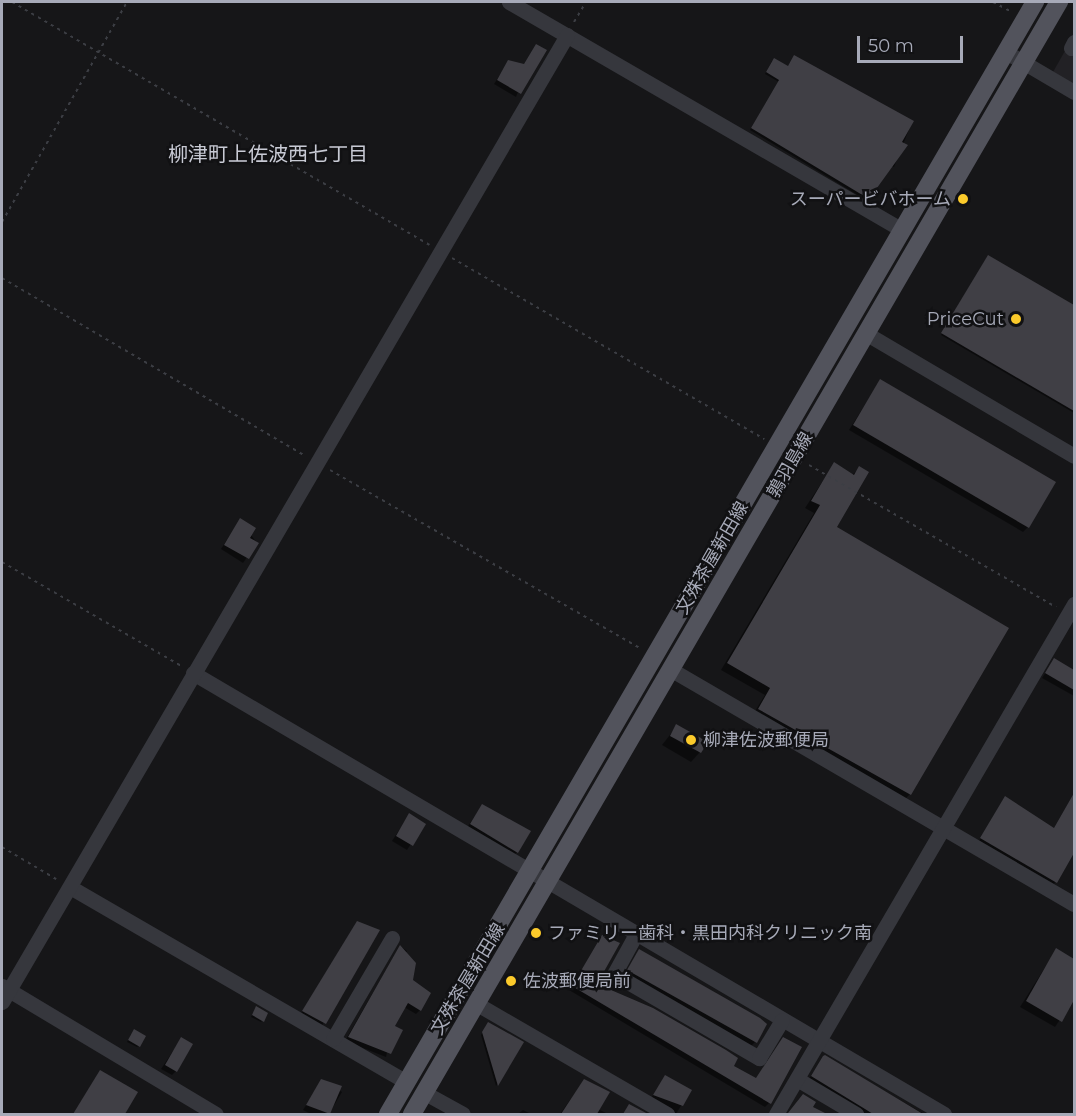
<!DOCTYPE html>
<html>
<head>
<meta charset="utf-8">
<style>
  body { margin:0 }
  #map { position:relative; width:1076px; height:1116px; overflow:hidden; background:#161618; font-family:Montserrat,"Noto Sans JP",sans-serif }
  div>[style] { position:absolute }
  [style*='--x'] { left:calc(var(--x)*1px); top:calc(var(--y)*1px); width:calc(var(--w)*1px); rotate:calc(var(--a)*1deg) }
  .built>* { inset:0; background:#222125 }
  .shadow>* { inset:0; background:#0007 }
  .building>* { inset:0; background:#403f45 }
  .path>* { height:2px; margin-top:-1px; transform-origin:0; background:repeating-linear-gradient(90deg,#3c3e44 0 3px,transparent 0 7.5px) }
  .minor>* { height:15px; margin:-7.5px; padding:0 7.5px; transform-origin:7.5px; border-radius:7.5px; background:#36373d }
  .major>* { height:18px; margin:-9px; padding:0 9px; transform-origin:9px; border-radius:9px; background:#52535c }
  .dots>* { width:16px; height:16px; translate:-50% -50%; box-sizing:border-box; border:3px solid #111113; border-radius:50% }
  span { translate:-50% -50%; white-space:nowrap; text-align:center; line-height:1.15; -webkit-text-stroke:5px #111113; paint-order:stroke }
  .poi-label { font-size:18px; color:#a7aab8 }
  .right { translate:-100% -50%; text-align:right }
  .left { translate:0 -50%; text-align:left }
  .street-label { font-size:18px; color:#a7aab8 }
  .neighbourhood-label { font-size:20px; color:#c8cad4 }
  .frame { position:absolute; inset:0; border:3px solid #a7aab8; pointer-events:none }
  .scale { position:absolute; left:857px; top:36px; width:106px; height:27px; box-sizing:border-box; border:3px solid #a7aab8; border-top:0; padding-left:8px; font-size:18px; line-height:21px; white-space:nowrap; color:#a7aab8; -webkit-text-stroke:4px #111113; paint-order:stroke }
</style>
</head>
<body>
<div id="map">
  <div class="built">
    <i style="clip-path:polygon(1074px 35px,1074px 85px,1053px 72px)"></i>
  </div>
  <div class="shadow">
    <i style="clip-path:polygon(536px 46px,516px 97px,494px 84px,509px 61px,523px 66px)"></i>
    <i style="clip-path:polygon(794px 57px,912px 122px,894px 167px,887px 165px,866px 200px,750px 130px,779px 82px,765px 74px,772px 61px,787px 68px)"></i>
    <i style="clip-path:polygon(988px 256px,1074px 308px,1074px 413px,941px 335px)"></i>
    <i style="clip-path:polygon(880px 381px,1028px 527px,1023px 532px,849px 430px)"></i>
    <i style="clip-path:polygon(834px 464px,852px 475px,860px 468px,835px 528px,910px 794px,903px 801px,752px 716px,765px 695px,721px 670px,814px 513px,805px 508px)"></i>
    <i style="clip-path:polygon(240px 520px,257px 543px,243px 563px,221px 549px)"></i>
    <i style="clip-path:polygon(1054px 660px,1074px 672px,1074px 696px,1042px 678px)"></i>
    <i style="clip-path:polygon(677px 726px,700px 752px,691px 762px,662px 745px)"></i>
    <i style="clip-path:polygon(1003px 800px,1054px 829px,1070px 804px,1074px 807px,1074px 850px,1054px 884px,979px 841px)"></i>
    <i style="clip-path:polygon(482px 806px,517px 852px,513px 856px,466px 829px)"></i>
    <i style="clip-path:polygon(409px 815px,424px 824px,407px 850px,392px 841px)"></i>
    <i style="clip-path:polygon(357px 922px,378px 931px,321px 1027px,300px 1015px)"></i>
    <i style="clip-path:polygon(603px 936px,595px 985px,732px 1066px,769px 1103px,765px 1107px,569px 990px)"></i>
    <i style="clip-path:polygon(400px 946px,407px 951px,403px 957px,420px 1010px,416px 1014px,404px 1007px,393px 1026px,386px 1057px,345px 1041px)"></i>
    <i style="clip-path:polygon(1056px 950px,1074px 960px,1074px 999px,1055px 1027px,1020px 1007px)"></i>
    <i style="clip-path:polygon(639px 951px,755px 1042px,751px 1046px,624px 975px)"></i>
    <i style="clip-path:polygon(255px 1010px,262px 1021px,261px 1022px,251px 1017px)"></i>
    <i style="clip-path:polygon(487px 1025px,522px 1043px,496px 1086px,481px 1035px)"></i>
    <i style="clip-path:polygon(132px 1033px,139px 1046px,137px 1047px,127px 1042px)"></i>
    <i style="clip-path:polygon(181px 1039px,176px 1071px,172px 1075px,161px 1069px)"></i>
    <i style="clip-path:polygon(825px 1057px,924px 1114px,859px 1114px,808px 1080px)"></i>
    <i style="clip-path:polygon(100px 1072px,136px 1093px,123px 1114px,73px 1114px)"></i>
    <i style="clip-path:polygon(665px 1077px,690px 1091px,676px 1114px,650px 1100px)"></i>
    <i style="clip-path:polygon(322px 1080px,342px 1092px,329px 1114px,311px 1114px,303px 1110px)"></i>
    <i style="clip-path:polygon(580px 1086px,598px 1109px,608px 1114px,560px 1114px)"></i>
    <i style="clip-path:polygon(799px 1099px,811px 1108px,824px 1114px,791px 1114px)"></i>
    <i style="clip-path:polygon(523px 1110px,531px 1114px,518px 1114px)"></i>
  </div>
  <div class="building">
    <i style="clip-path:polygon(536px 44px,547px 50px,521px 94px,497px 80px,508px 60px,524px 64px)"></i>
    <i style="clip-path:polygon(794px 55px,914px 121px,902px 142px,908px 145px,869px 199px,751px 128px,779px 80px,766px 72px,774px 58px,788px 66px)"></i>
    <i style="clip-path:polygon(988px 255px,1074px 305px,1074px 411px,941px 333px)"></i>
    <i style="clip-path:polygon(880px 379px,1056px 482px,1029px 528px,853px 425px)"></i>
    <i style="clip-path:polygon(834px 462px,854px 475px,859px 466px,869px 472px,837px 527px,1009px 628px,911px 795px,758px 709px,770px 688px,727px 663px,820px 505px,811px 501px)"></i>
    <i style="clip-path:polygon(240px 518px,256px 528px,250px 538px,259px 543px,249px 559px,224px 545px)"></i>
    <i style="clip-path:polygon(1054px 658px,1074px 670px,1074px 690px,1045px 673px)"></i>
    <i style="clip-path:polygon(676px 724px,708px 742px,701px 753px,670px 736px)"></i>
    <i style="clip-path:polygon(1074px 793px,1074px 853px,1057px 883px,980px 838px,1005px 796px,1054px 828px)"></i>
    <i style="clip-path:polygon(482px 804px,531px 831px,518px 853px,470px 824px)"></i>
    <i style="clip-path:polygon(409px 813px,426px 824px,413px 846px,396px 836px)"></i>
    <i style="clip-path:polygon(357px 921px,380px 930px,326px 1024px,302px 1011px)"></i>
    <i style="clip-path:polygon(602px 935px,620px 943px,597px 984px,653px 1008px,726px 1050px,738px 1058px,734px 1066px,756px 1078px,783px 1037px,802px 1047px,771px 1104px,572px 986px)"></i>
    <i style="clip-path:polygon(400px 945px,416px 963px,413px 980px,431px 993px,421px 1011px,408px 1003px,395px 1026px,403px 1030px,391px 1054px,348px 1037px)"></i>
    <i style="clip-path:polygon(1056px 948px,1074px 959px,1074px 1000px,1062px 1022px,1026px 1001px)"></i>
    <i style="clip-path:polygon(639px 949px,760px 1018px,767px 1024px,757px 1043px,627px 970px)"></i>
    <i style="clip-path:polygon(256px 1006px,268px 1013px,264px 1022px,252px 1015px)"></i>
    <i style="clip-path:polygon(488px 1022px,524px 1042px,498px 1086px,482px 1032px)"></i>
    <i style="clip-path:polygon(134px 1029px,146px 1036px,140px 1047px,128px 1040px)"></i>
    <i style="clip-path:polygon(181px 1037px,193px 1044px,177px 1072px,165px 1065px)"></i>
    <i style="clip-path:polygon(823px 1056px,825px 1055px,923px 1114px,873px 1114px,865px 1109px,811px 1076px)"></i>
    <i style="clip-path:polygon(100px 1070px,138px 1092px,125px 1114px,73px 1114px)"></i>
    <i style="clip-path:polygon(665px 1075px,692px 1090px,683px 1106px,653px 1095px)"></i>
    <i style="clip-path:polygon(321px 1079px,342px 1086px,330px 1114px,306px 1105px)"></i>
    <i style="clip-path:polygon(584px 1079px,610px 1092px,597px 1114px,561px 1114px)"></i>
    <i style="clip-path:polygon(803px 1094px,816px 1102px,813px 1107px,827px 1114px,788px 1113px)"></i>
    <i style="clip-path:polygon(629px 1104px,648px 1114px,623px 1114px)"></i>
  </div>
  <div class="path">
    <i style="--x:12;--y:2;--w:483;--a:30.2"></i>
    <i style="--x:993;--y:2;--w:21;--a:28"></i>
    <i style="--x:574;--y:22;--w:23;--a:-59"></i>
    <i style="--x:2;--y:222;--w:253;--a:-60.4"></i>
    <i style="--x:452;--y:258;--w:361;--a:30.1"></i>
    <i style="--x:2;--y:278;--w:350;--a:30.4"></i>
    <i style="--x:809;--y:465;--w:285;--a:29.9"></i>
    <i style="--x:330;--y:470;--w:357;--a:29.9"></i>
    <i style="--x:2;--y:562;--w:206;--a:30.1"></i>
    <i style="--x:2;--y:847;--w:63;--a:30.7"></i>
  </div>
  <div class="minor">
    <i style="--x:509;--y:2;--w:455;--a:30.1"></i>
    <i style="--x:1071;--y:48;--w:7;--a:-63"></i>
    <i style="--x:1006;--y:52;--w:79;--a:30.5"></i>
    <i style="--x:867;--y:334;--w:240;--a:30.5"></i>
    <i style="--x:670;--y:669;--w:467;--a:30.2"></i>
    <i style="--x:193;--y:673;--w:871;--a:30.42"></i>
    <i style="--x:70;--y:887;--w:388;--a:30.1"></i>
    <i style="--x:636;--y:934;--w:46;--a:118.8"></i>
    <i style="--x:614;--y:974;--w:168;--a:30.1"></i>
    <i style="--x:759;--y:1058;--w:44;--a:-58.8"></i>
    <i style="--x:2;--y:986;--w:249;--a:30.9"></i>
    <i style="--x:2;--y:1002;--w:1120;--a:-59.7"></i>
    <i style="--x:477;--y:1004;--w:220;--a:30.1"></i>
    <i style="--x:333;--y:1039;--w:117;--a:-59.7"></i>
    <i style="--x:797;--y:1079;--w:69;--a:30.7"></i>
    <i style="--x:425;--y:1093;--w:43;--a:28.9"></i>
    <i style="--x:776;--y:1114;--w:591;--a:-59.7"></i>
  </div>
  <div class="major">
    <i style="--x:388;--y:1114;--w:1287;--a:-59.81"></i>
    <i style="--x:412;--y:1114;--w:1287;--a:-59.81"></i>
  </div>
  <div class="dots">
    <i style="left:963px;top:199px;background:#fbca2b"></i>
    <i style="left:1016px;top:319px;background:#fbca2b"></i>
    <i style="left:691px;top:740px;background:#fbca2b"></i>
    <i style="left:536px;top:933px;background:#fbca2b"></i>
    <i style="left:511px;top:981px;background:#fbca2b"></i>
  </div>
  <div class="poi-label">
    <span class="right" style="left:951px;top:199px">スーパービバホーム</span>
    <span class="right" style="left:1004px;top:319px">PriceCut</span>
    <span class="left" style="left:703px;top:740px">柳津佐波郵便局</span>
    <span class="left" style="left:548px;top:933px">ファミリー歯科・黒田内科クリニック南</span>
    <span class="left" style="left:523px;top:981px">佐波郵便局前</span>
  </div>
  <div class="street-label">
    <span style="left:790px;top:465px;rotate:-60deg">鶉羽島線</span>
    <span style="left:712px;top:558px;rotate:-60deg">文殊茶屋新田線</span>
    <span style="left:468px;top:979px;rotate:-59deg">文殊茶屋新田線</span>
  </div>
  <div class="neighbourhood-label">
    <span style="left:268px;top:154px">柳津町上佐波西七丁目</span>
  </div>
  <div class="frame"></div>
  <div class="scale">50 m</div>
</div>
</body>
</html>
